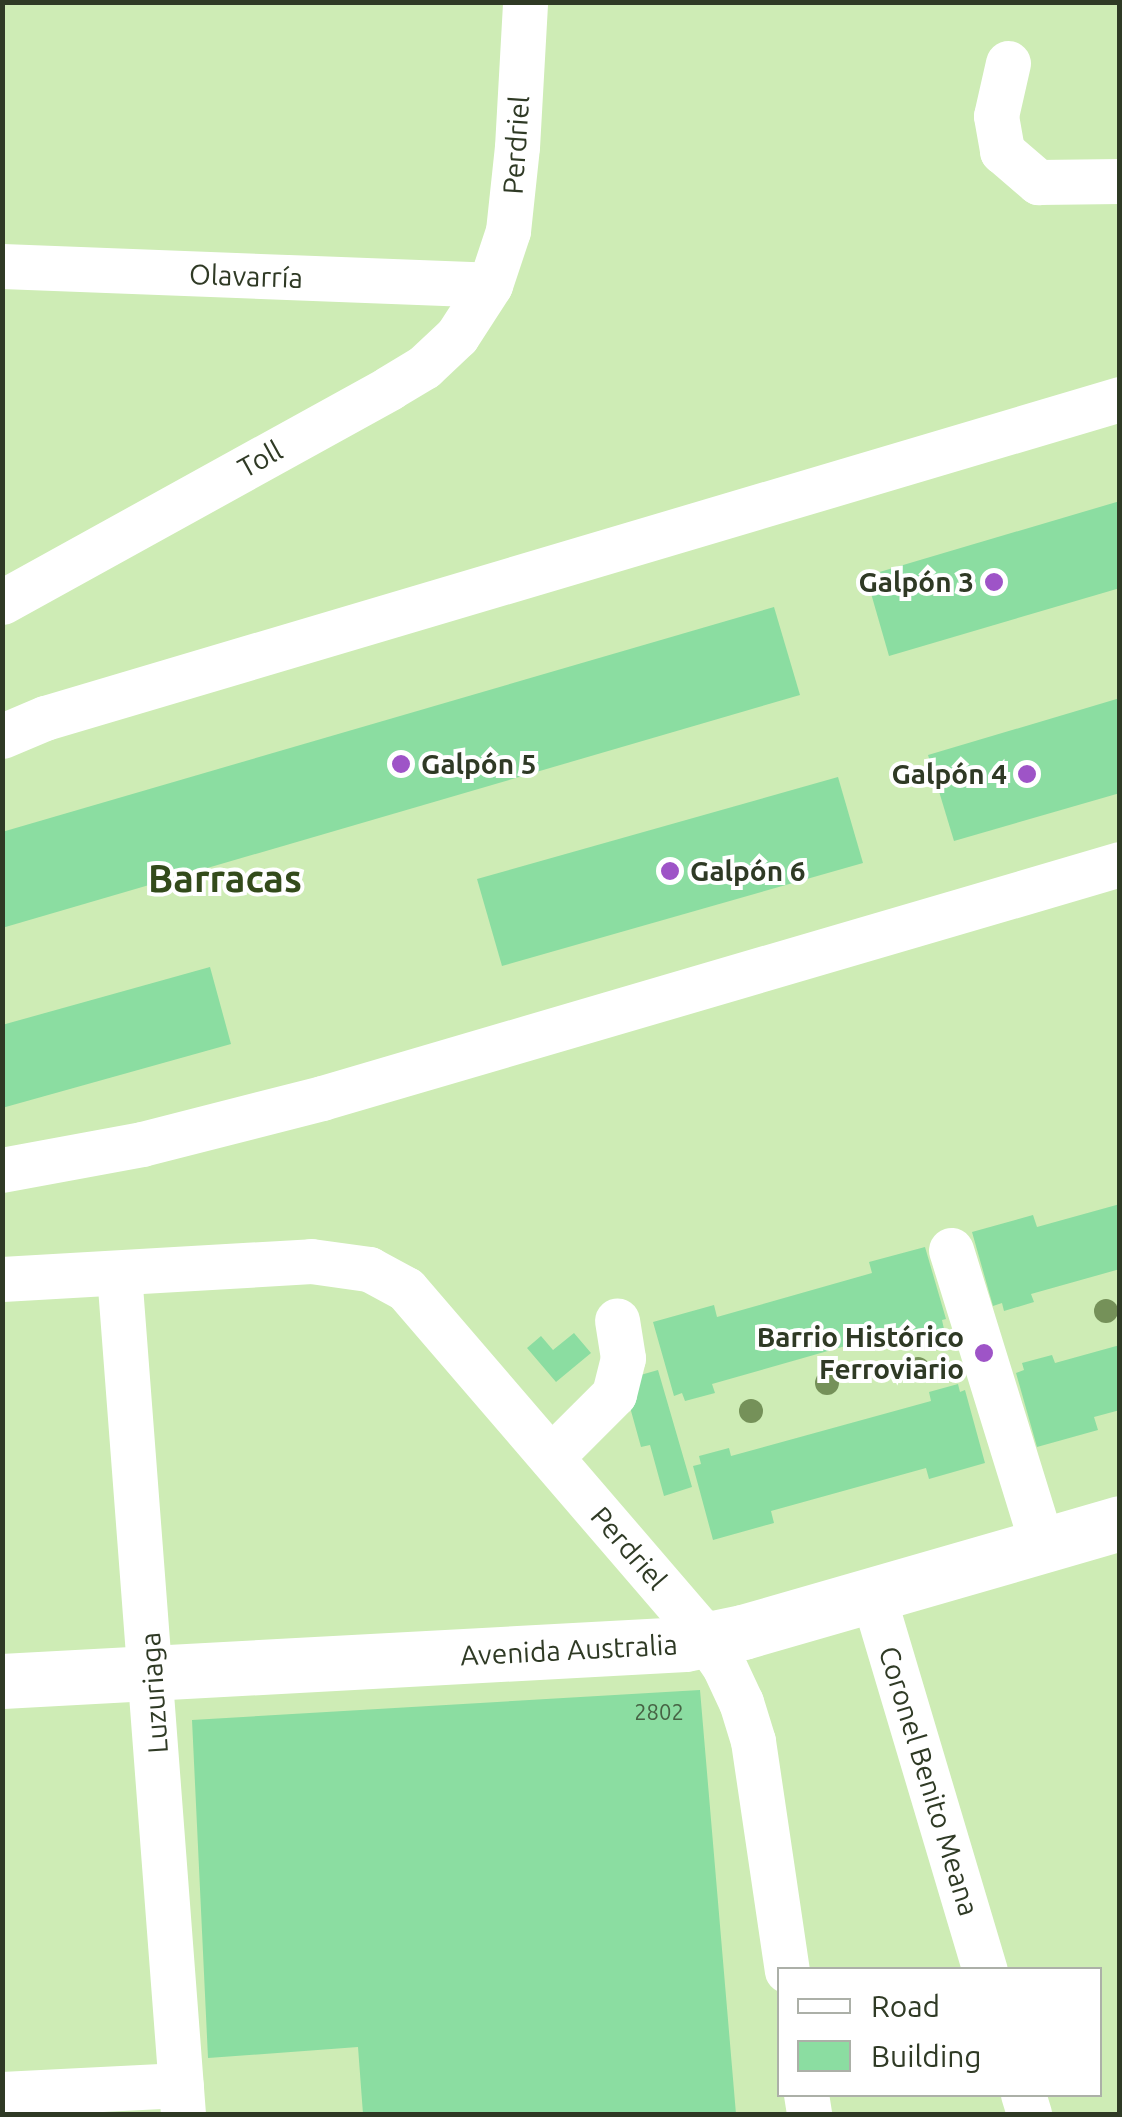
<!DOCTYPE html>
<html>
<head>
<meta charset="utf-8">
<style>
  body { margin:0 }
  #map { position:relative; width:1122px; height:2117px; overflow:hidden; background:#ceecb5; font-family:Ubuntu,sans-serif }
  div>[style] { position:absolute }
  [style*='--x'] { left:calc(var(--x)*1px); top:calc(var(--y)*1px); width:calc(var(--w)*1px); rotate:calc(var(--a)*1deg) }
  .building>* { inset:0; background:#8bdda1 }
  .minor>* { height:45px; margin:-22.5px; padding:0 22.5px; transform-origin:22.5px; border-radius:22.5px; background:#fff }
  .major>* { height:55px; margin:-27.5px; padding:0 27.5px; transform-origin:27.5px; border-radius:27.5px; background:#fff }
  .trees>* { width:24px; height:24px; margin:-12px; border-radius:50%; background:#759159 }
  .dots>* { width:28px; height:28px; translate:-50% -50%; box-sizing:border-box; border:5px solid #fff; border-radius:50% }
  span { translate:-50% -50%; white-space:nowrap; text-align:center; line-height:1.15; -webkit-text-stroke:8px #fff; paint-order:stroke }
  .number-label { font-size:22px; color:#466344 }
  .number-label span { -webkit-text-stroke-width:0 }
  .street-label { font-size:28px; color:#2f3a25 }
  .poi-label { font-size:28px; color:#2f3a25; font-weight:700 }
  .right { translate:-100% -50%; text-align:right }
  .left { translate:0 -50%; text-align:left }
  .district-label { font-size:38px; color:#334b1b; font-weight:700 }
  .frame { position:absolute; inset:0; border:5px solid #2f3a25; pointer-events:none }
  .legend { position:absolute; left:777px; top:1967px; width:325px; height:130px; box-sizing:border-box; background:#fff; border:2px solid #acb0a8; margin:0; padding:12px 18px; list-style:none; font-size:30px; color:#2f3a25 }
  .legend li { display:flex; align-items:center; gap:20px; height:50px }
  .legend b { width:50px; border:2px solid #acb0a8 }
</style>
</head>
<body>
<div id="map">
  <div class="building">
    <i style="clip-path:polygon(1120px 501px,1120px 588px,889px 656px,866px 576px)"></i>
    <i style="clip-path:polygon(774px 607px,800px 695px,2px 928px,2px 832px)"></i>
    <i style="clip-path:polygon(1120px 698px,1120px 793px,954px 841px,928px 755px)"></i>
    <i style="clip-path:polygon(838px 777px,863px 863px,502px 966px,477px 879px)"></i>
    <i style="clip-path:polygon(210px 967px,231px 1044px,2px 1108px,2px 1025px)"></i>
    <i style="clip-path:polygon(1120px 1204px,1120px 1269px,1031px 1294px,1034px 1302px,1004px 1311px,1002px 1303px,993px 1306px,972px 1232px,1033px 1215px,1037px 1227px)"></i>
    <i style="clip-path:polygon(925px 1247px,946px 1319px,942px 1320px,944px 1329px,915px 1337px,912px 1327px,712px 1384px,715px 1393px,685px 1401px,682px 1393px,674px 1396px,653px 1322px,714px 1305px,717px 1317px,872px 1273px,869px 1262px)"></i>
    <i style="clip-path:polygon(574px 1333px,591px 1353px,556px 1382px,527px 1348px,541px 1336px,553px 1350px)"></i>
    <i style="clip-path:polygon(1120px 1345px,1120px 1410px,1094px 1417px,1098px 1430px,1037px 1447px,1016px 1373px,1024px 1370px,1022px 1363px,1052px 1355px,1055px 1363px)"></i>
    <i style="clip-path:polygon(658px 1370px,692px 1487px,664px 1496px,650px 1445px,641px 1447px,628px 1400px,630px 1378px)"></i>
    <i style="clip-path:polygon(958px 1384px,960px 1392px,965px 1390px,985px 1463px,929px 1479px,926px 1468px,771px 1511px,774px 1523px,713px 1540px,693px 1466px,701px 1464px,699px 1456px,729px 1448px,731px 1456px,931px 1401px,929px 1392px)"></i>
    <i style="clip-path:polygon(700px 1690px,736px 2114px,363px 2114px,358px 2047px,208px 2058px,192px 1720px)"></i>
  </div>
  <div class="minor">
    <i style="--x:1008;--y:63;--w:54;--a:102.8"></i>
    <i style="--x:996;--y:116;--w:36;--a:80"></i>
    <i style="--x:1002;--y:151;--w:48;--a:40.7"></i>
    <i style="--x:1038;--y:182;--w:82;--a:-0.7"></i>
    <i style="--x:2;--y:266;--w:488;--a:2.2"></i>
    <i style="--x:2;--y:602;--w:442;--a:-28.9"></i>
    <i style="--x:389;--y:388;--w:41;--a:-31"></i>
    <i style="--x:424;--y:367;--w:45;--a:-43.2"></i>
    <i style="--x:457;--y:336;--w:61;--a:-57.1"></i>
    <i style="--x:490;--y:285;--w:57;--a:-71.6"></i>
    <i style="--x:508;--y:231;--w:84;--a:-83.9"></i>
    <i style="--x:517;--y:147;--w:145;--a:-86.8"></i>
    <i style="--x:2;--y:736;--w:47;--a:-22.7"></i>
    <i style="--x:45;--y:718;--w:1121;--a:-16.53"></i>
    <i style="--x:2;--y:1170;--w:142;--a:-10.5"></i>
    <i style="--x:142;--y:1144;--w:186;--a:-14.3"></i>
    <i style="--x:322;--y:1098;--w:832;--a:-16.34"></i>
    <i style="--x:951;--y:1250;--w:308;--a:72.8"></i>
    <i style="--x:119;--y:1273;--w:843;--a:85.65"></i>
    <i style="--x:2;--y:1279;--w:310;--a:-3.3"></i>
    <i style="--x:311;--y:1261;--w:59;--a:7.9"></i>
    <i style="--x:369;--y:1269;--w:42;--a:28.4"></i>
    <i style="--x:406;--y:1289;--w:446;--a:49.3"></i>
    <i style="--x:697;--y:1627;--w:47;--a:55.3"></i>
    <i style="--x:724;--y:1666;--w:40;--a:65"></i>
    <i style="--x:741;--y:1702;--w:41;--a:72.9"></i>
    <i style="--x:753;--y:1741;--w:232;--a:81.6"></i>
    <i style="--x:551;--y:1457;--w:89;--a:-45"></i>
    <i style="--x:614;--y:1394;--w:37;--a:-76"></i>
    <i style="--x:623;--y:1358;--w:38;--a:-99"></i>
    <i style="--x:872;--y:1592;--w:395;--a:73.4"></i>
    <i style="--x:2;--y:2094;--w:179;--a:-2.9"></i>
    <i style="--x:806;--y:2094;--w:20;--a:81"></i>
    <i style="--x:1023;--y:2094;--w:21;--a:73"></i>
  </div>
  <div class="major">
    <i style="--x:2;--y:1681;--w:684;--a:-3.1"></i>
    <i style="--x:685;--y:1644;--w:59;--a:-11.7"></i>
    <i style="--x:743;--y:1632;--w:392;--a:-16.1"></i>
  </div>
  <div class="trees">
    <i style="left:1106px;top:1311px"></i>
    <i style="left:918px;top:1369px"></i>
    <i style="left:827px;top:1383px"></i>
    <i style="left:751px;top:1411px"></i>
  </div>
  <div class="dots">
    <i style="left:994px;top:582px;background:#9e54c7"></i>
    <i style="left:401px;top:764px;background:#9e54c7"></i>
    <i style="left:1027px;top:774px;background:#9e54c7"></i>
    <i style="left:670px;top:871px;background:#9e54c7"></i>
    <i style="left:984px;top:1353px;background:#9e54c7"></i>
  </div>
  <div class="number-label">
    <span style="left:659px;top:1712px">2802</span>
  </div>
  <div class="street-label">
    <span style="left:516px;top:145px;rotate:-86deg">Perdriel</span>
    <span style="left:246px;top:276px;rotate:2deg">Olavarría</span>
    <span style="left:260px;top:459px;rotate:-29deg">Toll</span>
    <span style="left:629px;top:1548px;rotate:49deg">Perdriel</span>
    <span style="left:569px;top:1650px;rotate:-3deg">Avenida Australia</span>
    <span style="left:154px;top:1693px;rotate:-94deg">Luzuriaga</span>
    <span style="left:929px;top:1781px;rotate:73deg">Coronel Benito Meana</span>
  </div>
  <div class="poi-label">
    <span class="right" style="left:974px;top:582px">Galpón 3</span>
    <span class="left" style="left:421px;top:764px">Galpón 5</span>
    <span class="right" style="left:1007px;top:774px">Galpón 4</span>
    <span class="left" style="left:690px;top:871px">Galpón 6</span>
    <span class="right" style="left:964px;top:1353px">Barrio Histórico<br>Ferroviario</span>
  </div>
  <div class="district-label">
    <span style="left:225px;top:879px">Barracas</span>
  </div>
  <div class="frame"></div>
  <ul class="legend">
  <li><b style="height:12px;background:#fff"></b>Road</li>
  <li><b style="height:28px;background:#8bdda1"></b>Building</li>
  </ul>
</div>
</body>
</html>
